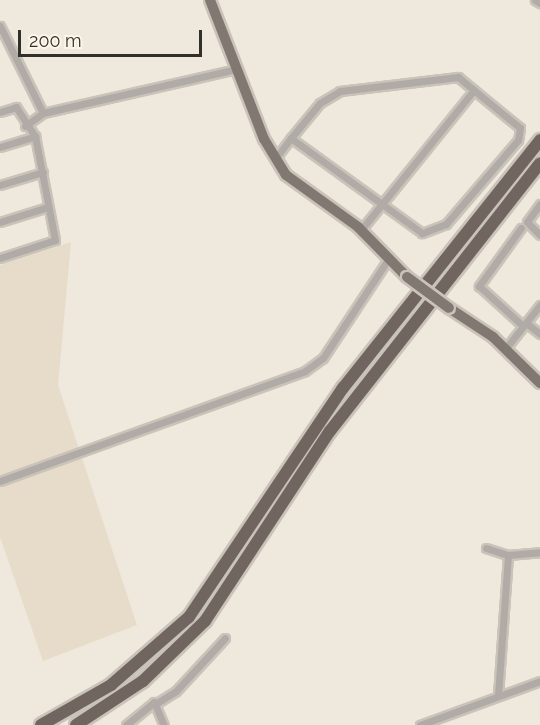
<!DOCTYPE html>
<html>
<head>
<meta charset="utf-8">
<style>
  body { margin:0 }
  #map { position:relative; width:540px; height:725px; overflow:hidden; background:#efe8dc; font-family:Raleway,sans-serif }
  div>[style] { position:absolute }
  [style*='--x'] { left:calc(var(--x)*1px); top:calc(var(--y)*1px); width:calc(var(--w)*1px); rotate:calc(var(--a)*1deg) }
  .built>* { inset:0; background:#e7dcca }
  .roads { filter:drop-shadow(2px 0 #c9c3b9) drop-shadow(-2px 0 #c9c3b9) drop-shadow(0 2px #c9c3b9) drop-shadow(0 -2px #c9c3b9) }
  .street>* { height:7px; margin:-3.5px; padding:0 3.5px; transform-origin:3.5px; border-radius:3.5px; background:#b1aba8 }
  .primary>* { height:10px; margin:-5px; padding:0 5px; transform-origin:5px; border-radius:5px; background:#827872 }
  .highway>* { height:12px; margin:-6px; padding:0 6px; transform-origin:6px; border-radius:6px; background:#71665f }
  .bridges { filter:drop-shadow(2px 0 #c9c3b9) drop-shadow(-2px 0 #c9c3b9) drop-shadow(0 2px #c9c3b9) drop-shadow(0 -2px #c9c3b9) }
  .primary-bridge>* { height:10px; margin:-5px; padding:0 5px; transform-origin:5px; border-radius:5px; background:#827872 }
  span { translate:-50% -50%; white-space:nowrap; text-align:center; line-height:1.15; -webkit-text-stroke:4.5px #fcf5e9; paint-order:stroke }
  .scale { position:absolute; left:18px; top:30px; width:184px; height:27px; box-sizing:border-box; border:3px solid #32302b; border-top:0; padding-left:8px; font-size:18px; line-height:21px; white-space:nowrap; color:#32302b; -webkit-text-stroke:4px #fcf5e9; paint-order:stroke }
</style>
</head>
<body>
<div id="map">
  <div class="built">
    <i style="clip-path:polygon(71px 242px,58px 385px,137px 625px,43px 661px,0 537px,0 265px)"></i>
  </div>
  <div class="roads">
    <div class="street">
      <i style="--x:535;--y:0;--w:6;--a:31"></i>
      <i style="--x:0;--y:26;--w:97;--a:63.7"></i>
      <i style="--x:0;--y:112;--w:17;--a:-17"></i>
      <i style="--x:16;--y:107;--w:35;--a:57"></i>
      <i style="--x:35;--y:136;--w:106;--a:79.1"></i>
      <i style="--x:55;--y:240;--w:58;--a:161.9"></i>
      <i style="--x:25;--y:126;--w:22;--a:-36"></i>
      <i style="--x:43;--y:113;--w:199;--a:-12.8"></i>
      <i style="--x:0;--y:147;--w:37;--a:-17"></i>
      <i style="--x:275;--y:159;--w:26;--a:-53"></i>
      <i style="--x:291;--y:138;--w:45;--a:-50.4"></i>
      <i style="--x:320;--y:103;--w:23;--a:-31"></i>
      <i style="--x:340;--y:91;--w:119;--a:-6.8"></i>
      <i style="--x:458;--y:77;--w:80;--a:39.4"></i>
      <i style="--x:520;--y:128;--w:12;--a:99"></i>
      <i style="--x:518;--y:140;--w:111;--a:130.6"></i>
      <i style="--x:446;--y:224;--w:26;--a:159"></i>
      <i style="--x:422;--y:233;--w:162;--a:-144.1"></i>
      <i style="--x:0;--y:185;--w:45;--a:-16.8"></i>
      <i style="--x:540;--y:204;--w:22;--a:126"></i>
      <i style="--x:527;--y:222;--w:18;--a:45"></i>
      <i style="--x:0;--y:222;--w:50;--a:-17.4"></i>
      <i style="--x:521;--y:228;--w:72;--a:125.9"></i>
      <i style="--x:479;--y:286;--w:59;--a:42.3"></i>
      <i style="--x:361;--y:230;--w:180;--a:-51.1"></i>
      <i style="--x:526;--y:323;--w:18;--a:38"></i>
      <i style="--x:506;--y:348;--w:55;--a:-51.7"></i>
      <i style="--x:0;--y:481;--w:324;--a:-19.8"></i>
      <i style="--x:305;--y:371;--w:22;--a:-36"></i>
      <i style="--x:323;--y:358;--w:120;--a:-56.6"></i>
      <i style="--x:486;--y:548;--w:23;--a:18"></i>
      <i style="--x:508;--y:555;--w:32;--a:-5"></i>
      <i style="--x:498;--y:695;--w:140;--a:-85.9"></i>
      <i style="--x:157;--y:703;--w:22;--a:-32"></i>
      <i style="--x:176;--y:691;--w:72;--a:-47.2"></i>
      <i style="--x:126;--y:725;--w:36;--a:-39"></i>
      <i style="--x:154;--y:702;--w:25;--a:67"></i>
      <i style="--x:420;--y:725;--w:128;--a:-20.1"></i>
    </div>
    <div class="primary">
      <i style="--x:210;--y:0;--w:149;--a:68.8"></i>
      <i style="--x:264;--y:139;--w:42;--a:58.6"></i>
      <i style="--x:286;--y:175;--w:89;--a:35.8"></i>
      <i style="--x:358;--y:227;--w:70;--a:45.6"></i>
      <i style="--x:449;--y:308;--w:53;--a:33.4"></i>
      <i style="--x:493;--y:337;--w:66;--a:44.4"></i>
    </div>
    <div class="highway">
      <i style="--x:41;--y:725;--w:81;--a:-29.7"></i>
      <i style="--x:111;--y:685;--w:103;--a:-41.1"></i>
      <i style="--x:189;--y:617;--w:276;--a:-56.1"></i>
      <i style="--x:343;--y:388;--w:317;--a:-51.5"></i>
      <i style="--x:76;--y:725;--w:80;--a:-33.3"></i>
      <i style="--x:143;--y:681;--w:86;--a:-44.1"></i>
      <i style="--x:205;--y:621;--w:227;--a:-56.7"></i>
      <i style="--x:330;--y:431;--w:340;--a:-51.9"></i>
    </div>
  </div>
  <div class="bridges">
    <div class="primary-bridge">
      <i style="--x:407;--y:277;--w:52;--a:36.4"></i>
    </div>
  </div>
  <div class="scale">200 m</div>
</div>
</body>
</html>
